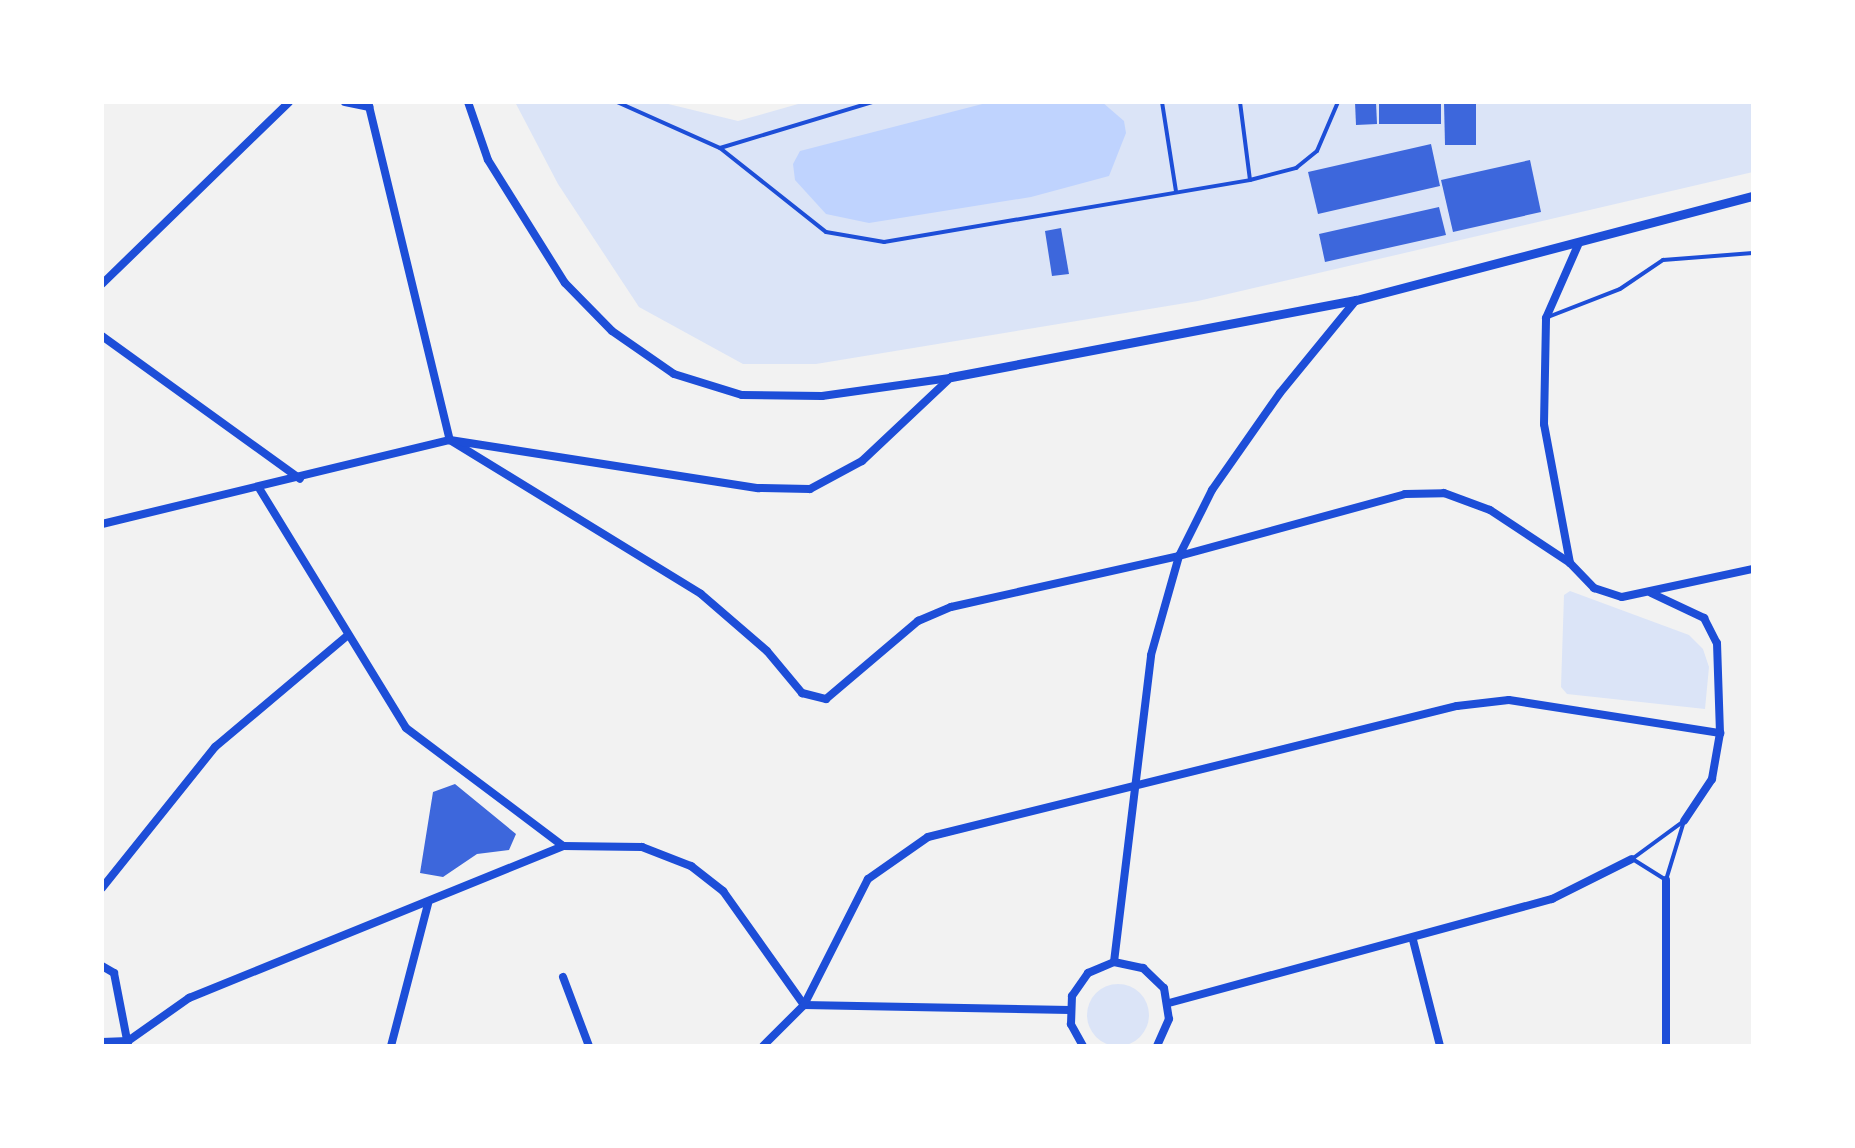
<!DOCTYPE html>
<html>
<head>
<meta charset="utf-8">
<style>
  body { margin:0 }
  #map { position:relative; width:1855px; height:1148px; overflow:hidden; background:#f2f2f2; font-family:"Fira Sans",sans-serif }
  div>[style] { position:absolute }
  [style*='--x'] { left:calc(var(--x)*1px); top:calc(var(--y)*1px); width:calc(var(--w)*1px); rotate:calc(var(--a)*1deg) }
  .green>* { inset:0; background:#dbe4f7 }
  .round { border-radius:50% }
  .water>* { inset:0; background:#bfd3fe }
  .building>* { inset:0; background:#3d67dc }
  .service>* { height:4px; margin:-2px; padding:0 2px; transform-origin:2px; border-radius:2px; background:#1d4ed8 }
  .minor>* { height:8px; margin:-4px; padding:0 4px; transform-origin:4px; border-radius:4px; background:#1d4ed8 }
  .tertiary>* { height:9px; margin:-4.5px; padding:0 4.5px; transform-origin:4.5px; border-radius:4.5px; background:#1d4ed8 }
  span { translate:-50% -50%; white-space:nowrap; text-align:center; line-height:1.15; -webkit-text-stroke:6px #fff; paint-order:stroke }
  .frame { position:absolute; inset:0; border:104px solid #fff; pointer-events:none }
</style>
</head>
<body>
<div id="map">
  <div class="green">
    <i style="clip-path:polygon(515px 102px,660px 102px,738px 121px,805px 102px,1753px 102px,1753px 172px,1198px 301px,816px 364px,743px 364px,639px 307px,558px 184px)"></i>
    <i style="clip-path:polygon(1570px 591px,1689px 635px,1703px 649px,1709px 667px,1705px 709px,1567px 694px,1561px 687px,1564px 595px)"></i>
    <i class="round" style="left:1087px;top:984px;width:62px;height:62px"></i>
  </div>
  <div class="water">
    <i style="clip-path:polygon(990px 102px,1102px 102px,1124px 121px,1126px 133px,1109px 176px,1031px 197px,869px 223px,826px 214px,795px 180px,793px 164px,800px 151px)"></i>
  </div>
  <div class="building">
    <i style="clip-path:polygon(1355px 102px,1376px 102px,1377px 124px,1356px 125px)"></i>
    <i style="clip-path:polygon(1379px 102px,1441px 102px,1441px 124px,1379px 124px)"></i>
    <i style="clip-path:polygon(1444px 102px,1476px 102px,1476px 145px,1445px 145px)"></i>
    <i style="clip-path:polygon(1431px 144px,1440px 186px,1318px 214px,1308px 172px)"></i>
    <i style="clip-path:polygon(1530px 160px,1541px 212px,1453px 232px,1441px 180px)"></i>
    <i style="clip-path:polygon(1439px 207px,1446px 235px,1325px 262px,1319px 234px)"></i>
    <i style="clip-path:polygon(1061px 228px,1069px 274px,1052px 276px,1045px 231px)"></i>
    <i style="clip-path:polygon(455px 784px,516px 834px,509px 850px,477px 854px,443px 877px,420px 873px,433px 792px)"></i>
  </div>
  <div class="service">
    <i style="--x:617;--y:102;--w:113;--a:24.1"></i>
    <i style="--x:720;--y:148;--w:159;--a:-16.8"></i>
    <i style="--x:1162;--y:102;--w:90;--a:81.1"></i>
    <i style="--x:720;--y:148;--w:135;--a:38.4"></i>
    <i style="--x:826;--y:232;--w:59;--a:9.8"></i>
    <i style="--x:884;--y:242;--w:371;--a:-9.6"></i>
    <i style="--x:1250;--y:180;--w:79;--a:-97.3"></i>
    <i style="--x:1250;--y:180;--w:48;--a:-14.6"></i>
    <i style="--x:1296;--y:168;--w:27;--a:-39"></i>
    <i style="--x:1317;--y:151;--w:53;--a:-66.8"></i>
    <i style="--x:1548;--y:317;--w:77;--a:-21.3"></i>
    <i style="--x:1620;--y:289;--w:52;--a:-34"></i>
    <i style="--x:1663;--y:260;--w:90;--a:-4.4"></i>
    <i style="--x:1684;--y:821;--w:62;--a:107"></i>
    <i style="--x:1666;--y:880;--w:40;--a:-148"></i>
    <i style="--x:1632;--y:859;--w:64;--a:-36.2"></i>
  </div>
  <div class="minor">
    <i style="--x:345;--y:102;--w:25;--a:12"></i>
    <i style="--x:368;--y:102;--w:348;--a:76.4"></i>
    <i style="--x:468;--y:102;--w:61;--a:71"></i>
    <i style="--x:488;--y:160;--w:145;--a:58"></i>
    <i style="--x:565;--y:283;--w:67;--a:45.6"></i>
    <i style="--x:612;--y:331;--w:75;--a:34.7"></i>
    <i style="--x:674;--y:374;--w:71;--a:17.2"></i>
    <i style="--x:742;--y:395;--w:80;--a:0.7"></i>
    <i style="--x:822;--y:396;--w:129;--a:-8"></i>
    <i style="--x:102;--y:284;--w:261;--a:-44.2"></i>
    <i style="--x:102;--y:336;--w:244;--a:35.8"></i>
    <i style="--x:450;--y:440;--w:294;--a:31.5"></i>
    <i style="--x:701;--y:594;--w:87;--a:40.8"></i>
    <i style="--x:767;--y:651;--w:55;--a:50.2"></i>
    <i style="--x:802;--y:693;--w:25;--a:14"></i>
    <i style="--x:826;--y:699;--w:121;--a:-40.3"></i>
    <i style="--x:918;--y:621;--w:36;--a:-23"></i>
    <i style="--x:951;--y:607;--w:234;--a:-12.6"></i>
    <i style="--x:1179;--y:556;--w:234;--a:-15.3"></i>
    <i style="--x:1405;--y:494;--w:39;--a:-1"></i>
    <i style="--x:1444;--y:493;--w:49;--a:20.3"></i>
    <i style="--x:1490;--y:510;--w:96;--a:33.5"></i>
    <i style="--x:1570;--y:563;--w:35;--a:46"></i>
    <i style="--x:1594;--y:588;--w:29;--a:18"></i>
    <i style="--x:1622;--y:597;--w:134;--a:-12.1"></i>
    <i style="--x:259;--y:488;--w:281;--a:58.5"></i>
    <i style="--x:406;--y:728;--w:196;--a:36.9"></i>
    <i style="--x:102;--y:524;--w:358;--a:-13.6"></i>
    <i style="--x:450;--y:440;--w:312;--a:8.9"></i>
    <i style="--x:758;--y:488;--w:52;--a:1.1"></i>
    <i style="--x:810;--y:489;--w:59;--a:-28.3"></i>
    <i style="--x:862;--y:461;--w:122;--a:-43.3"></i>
    <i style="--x:1570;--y:563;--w:141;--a:-100.6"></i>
    <i style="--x:1544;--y:424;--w:106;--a:-88.9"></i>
    <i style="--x:1546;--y:318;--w:82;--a:-66.3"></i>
    <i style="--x:1651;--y:593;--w:59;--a:25.3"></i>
    <i style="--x:1704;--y:618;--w:28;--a:63"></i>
    <i style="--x:1717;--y:643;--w:90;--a:88.1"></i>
    <i style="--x:1720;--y:733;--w:47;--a:99.9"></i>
    <i style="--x:1712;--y:779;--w:50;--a:123.7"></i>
    <i style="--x:1666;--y:880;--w:166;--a:90"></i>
    <i style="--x:102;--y:888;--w:181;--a:-51.3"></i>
    <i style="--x:215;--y:747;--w:172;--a:-40.1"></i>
    <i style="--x:1413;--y:940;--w:109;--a:75.7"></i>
    <i style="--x:1114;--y:962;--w:309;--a:-83.1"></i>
    <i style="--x:1151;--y:655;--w:103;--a:-74.2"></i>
    <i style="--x:1179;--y:556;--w:74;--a:-63.4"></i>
    <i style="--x:1212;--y:490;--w:118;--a:-55"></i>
    <i style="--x:1280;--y:393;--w:120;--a:-50.7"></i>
    <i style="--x:102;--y:966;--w:14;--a:30"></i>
    <i style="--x:114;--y:973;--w:73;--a:79"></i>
    <i style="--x:563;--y:977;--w:74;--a:69.4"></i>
    <i style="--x:1169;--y:1003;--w:397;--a:-15.2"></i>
    <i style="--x:1552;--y:899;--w:89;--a:-26.6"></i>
    <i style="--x:102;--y:1042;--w:26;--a:-2"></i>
    <i style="--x:128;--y:1041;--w:75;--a:-35.2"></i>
    <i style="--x:189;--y:998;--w:404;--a:-22.1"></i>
    <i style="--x:563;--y:846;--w:79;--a:0.7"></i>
    <i style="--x:642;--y:847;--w:53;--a:21.2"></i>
    <i style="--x:691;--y:866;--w:41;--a:38"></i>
    <i style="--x:723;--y:891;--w:140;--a:54.6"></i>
    <i style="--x:804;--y:1005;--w:266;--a:1.1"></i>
    <i style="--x:391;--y:1046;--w:147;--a:-75.4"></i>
    <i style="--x:763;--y:1046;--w:58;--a:-45"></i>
    <i style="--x:804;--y:1005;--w:141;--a:-63.1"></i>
    <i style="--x:868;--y:879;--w:73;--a:-35"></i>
    <i style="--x:928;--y:837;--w:545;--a:-13.91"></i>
    <i style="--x:1457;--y:706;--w:52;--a:-6.6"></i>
    <i style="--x:1509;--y:700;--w:214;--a:8.9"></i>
    <i style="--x:1083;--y:1046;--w:25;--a:-119"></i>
    <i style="--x:1071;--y:1024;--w:28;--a:-88"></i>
    <i style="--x:1072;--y:996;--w:28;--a:-55"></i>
    <i style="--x:1088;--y:973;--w:28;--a:-23"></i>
    <i style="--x:1114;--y:962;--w:30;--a:12"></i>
    <i style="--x:1143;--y:968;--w:29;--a:44"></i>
    <i style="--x:1164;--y:988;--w:31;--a:81"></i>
    <i style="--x:1169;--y:1019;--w:30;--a:114"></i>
  </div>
  <div class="tertiary">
    <i style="--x:951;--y:377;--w:412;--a:-10.8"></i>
    <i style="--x:1356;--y:300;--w:410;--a:-14.7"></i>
  </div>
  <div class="frame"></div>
</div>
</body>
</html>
